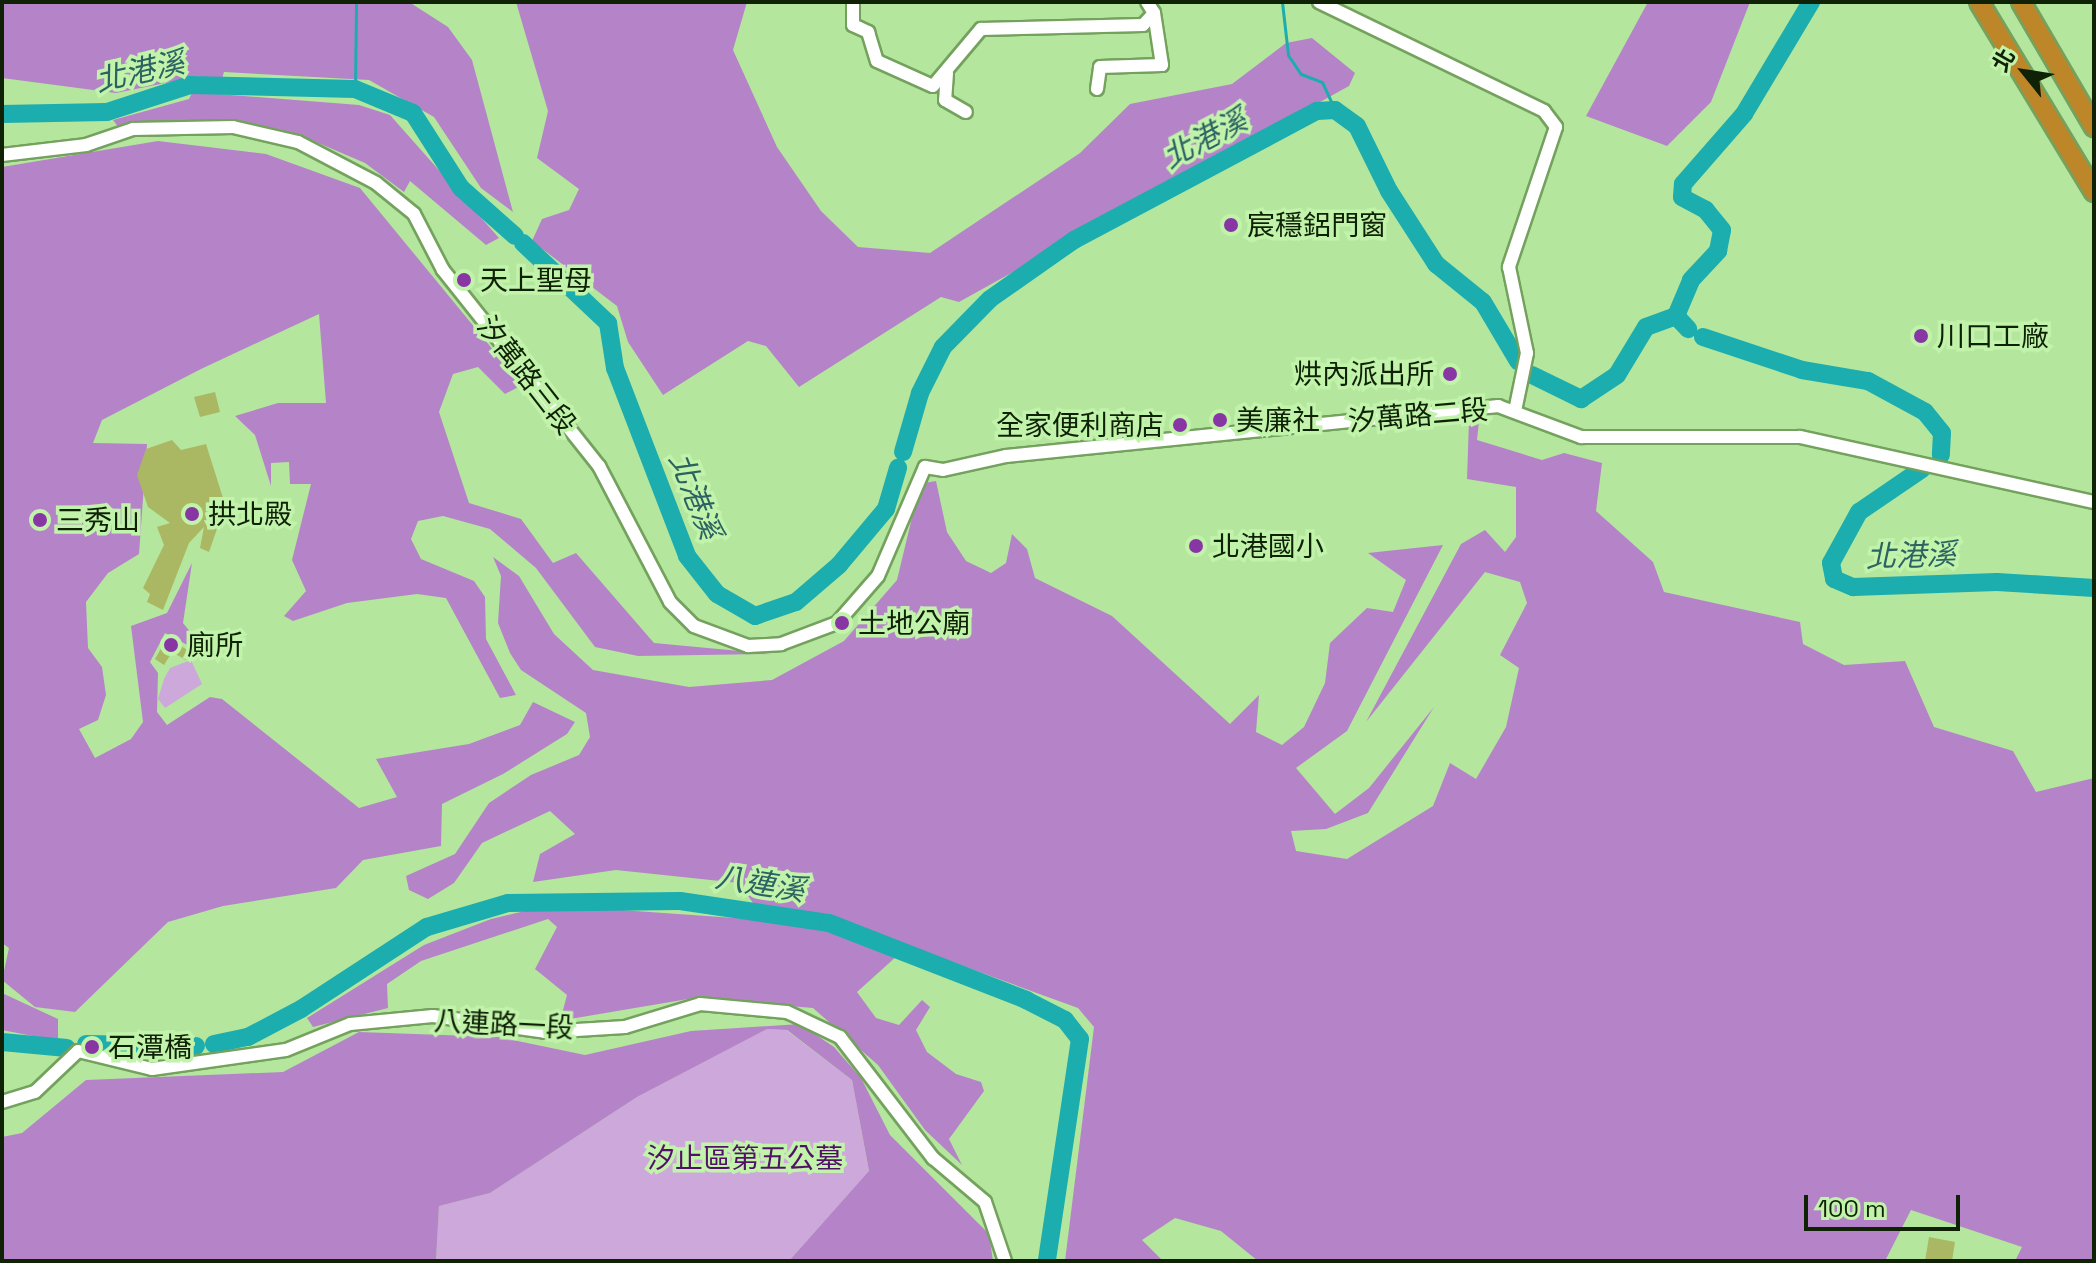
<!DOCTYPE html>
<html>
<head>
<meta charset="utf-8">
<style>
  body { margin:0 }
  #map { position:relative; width:2096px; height:1263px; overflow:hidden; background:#b4e69e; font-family:"Space Grotesk","Noto Sans TC",sans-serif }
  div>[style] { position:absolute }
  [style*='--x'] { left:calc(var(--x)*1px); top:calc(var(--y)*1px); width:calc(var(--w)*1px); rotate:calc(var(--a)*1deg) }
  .green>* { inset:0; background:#cda8db }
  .forest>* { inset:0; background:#b584c8 }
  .stream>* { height:3px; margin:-1.5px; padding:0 1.5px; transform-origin:1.5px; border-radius:1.5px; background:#1cadae }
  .river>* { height:18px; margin:-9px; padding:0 9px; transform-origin:9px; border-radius:9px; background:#1cadae }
  .building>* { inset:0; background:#abb863 }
  .roads { filter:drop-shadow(2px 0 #74a25e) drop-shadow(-2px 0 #74a25e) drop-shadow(0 2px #74a25e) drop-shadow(0 -2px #74a25e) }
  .minor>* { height:12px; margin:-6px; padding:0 6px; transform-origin:6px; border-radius:6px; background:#fff }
  .highway>* { height:18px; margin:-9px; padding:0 9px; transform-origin:9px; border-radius:9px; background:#bc8629 }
  .dots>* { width:22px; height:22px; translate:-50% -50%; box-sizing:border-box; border:4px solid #c1f3ab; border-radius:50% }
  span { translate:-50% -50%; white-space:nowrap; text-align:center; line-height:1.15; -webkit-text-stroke:7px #c1f3ab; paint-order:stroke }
  .poi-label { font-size:28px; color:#102206 }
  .left { translate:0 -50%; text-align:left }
  .right { translate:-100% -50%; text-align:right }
  .street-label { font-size:28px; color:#102206 }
  .park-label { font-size:28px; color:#511265 }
  .water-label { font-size:30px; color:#2d6262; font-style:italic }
  .frame { position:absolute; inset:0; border:4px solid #102206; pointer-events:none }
  .north { position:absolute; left:1984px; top:32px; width:80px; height:80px; -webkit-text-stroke:6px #c1f3ab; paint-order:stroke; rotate:300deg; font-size:22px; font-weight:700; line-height:32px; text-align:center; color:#102206 }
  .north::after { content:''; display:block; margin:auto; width:28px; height:36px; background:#102206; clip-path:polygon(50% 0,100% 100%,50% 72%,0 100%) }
  .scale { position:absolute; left:1804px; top:1195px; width:156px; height:36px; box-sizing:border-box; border:4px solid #102206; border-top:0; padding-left:10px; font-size:24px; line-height:28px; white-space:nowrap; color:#102206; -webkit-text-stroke:6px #c1f3ab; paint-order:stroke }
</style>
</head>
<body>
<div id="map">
  <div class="green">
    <i style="clip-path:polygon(191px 660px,202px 684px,165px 708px,158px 699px,164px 679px,170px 668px)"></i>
    <i style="clip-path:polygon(766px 1029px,786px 1030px,852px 1080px,869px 1172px,789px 1261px,436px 1261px,439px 1206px,490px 1193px,637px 1097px)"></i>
  </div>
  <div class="forest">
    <i style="clip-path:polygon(2px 2px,409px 2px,448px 27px,472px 60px,513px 212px,481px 188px,434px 117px,369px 80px,224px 72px,218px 94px,359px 105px,390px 115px,499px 238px,486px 245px,410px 181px,404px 192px,365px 163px,302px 136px,212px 120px,119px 128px,113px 120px,189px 99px,200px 76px,116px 93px,2px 78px)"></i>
    <i style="clip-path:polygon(516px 2px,747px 2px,733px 50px,777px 147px,821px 211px,858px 247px,930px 253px,1080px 153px,1130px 104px,1232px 84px,1286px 43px,1312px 38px,1355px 73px,1349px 86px,959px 302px,941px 297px,799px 387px,766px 346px,748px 341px,663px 395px,628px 342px,617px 306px,532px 241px,542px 219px,569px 210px,579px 189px,537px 158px,548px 111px)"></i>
    <i style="clip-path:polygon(1648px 2px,1750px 2px,1711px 102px,1667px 146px,1586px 116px)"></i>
    <i style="clip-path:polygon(158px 141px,266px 154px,360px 188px,522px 385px,505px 394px,478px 367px,453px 374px,439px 412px,469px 503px,521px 519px,553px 563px,576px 553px,654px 643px,772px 654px,638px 656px,595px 647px,536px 568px,490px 529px,443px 516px,418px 521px,411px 539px,421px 559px,474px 581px,485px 597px,486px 639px,516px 695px,500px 698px,446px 598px,417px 594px,347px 603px,293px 621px,284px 616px,306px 591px,292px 560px,311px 484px,290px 484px,289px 462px,271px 463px,271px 486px,255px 435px,235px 416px,278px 403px,326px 403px,319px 314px,201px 369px,102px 420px,93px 443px,147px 444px,139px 554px,108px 573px,86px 602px,88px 648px,102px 667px,106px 695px,98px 720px,79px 729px,95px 758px,131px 739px,143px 722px,131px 626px,167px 613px,192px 563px,183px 623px,196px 639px,193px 648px,165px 633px,150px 662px,158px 673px,157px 712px,167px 725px,210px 697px,222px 699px,359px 808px,397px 797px,376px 759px,469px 744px,520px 725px,533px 702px,575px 722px,567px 734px,503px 774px,442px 804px,441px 846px,363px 860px,336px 888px,223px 906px,168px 922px,75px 1012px,35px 1007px,2px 980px,9px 948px,2px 943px,2px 167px)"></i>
    <i style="clip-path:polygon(1469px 420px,1479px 421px,1477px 440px,1542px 460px,1564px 453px,1602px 463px,1596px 511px,1653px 562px,1664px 592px,1800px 622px,1803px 644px,1844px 665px,1905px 661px,1934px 727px,2013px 751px,2036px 792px,2094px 778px,2094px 1261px,2015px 1261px,2022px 1247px,1911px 1210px,1885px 1261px,1258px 1261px,1221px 1231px,1175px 1218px,1142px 1240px,1163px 1261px,1065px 1261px,1094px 1027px,1078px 1008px,908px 946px,857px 992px,876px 1018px,899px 1025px,922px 1000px,930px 1007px,916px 1030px,927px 1052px,956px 1074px,981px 1082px,984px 1091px,949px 1139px,962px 1165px,925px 1130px,878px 1065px,813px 1008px,694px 998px,570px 1019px,562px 1014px,567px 995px,535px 969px,557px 927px,548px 919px,421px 961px,387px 984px,388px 1008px,313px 1027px,307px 1018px,424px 945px,491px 919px,550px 905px,749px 919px,753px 903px,739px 883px,616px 870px,533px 882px,540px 854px,575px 834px,550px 811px,482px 843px,454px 883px,428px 899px,409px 890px,406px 876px,455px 854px,489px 803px,531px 775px,579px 755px,590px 737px,586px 713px,521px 670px,510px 653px,498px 623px,501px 576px,493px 557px,519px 576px,554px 634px,593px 670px,689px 687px,772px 680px,844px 641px,897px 580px,916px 501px,924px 483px,936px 481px,947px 532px,966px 561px,991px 573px,1006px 563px,1012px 534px,1027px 549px,1035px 578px,1112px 616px,1230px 724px,1259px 695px,1256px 732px,1282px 745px,1304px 727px,1325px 683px,1330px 643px,1367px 608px,1393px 612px,1406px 580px,1368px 553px,1443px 545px,1347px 731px,1296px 768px,1335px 814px,1369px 788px,1434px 707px,1368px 813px,1326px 829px,1291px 831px,1296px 851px,1347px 859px,1433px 806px,1450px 763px,1476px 779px,1506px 727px,1519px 668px,1500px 655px,1527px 603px,1520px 582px,1485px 572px,1366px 722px,1461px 544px,1485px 530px,1505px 552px,1516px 537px,1516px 487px,1467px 479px)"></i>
    <i style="clip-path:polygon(2px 993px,58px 1019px,58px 1041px,2px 1030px)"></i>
    <i style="clip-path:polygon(800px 1024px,834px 1047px,861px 1078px,890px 1135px,989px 1234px,993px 1261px,789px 1261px,869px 1171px,852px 1080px,787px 1030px,767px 1029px,637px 1097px,490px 1193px,439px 1206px,436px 1261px,2px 1261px,2px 1137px,22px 1133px,86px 1080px,283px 1072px,359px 1032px,499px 1037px,585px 1055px,691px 1031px)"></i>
  </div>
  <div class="stream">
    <i style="--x:1282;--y:2;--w:53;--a:83.5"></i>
    <i style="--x:1288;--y:55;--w:23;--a:56"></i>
    <i style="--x:1301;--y:74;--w:22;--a:21"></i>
    <i style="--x:1322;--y:82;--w:31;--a:65"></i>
    <i style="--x:355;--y:89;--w:87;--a:-89.3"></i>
  </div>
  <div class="river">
    <i style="--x:2;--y:114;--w:105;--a:-1.1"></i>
    <i style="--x:107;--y:112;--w:87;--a:-18"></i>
    <i style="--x:190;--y:85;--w:165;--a:1.4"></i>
    <i style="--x:355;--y:89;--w:63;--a:22.5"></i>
    <i style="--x:413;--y:113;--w:89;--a:57.4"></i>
    <i style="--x:461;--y:188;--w:72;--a:41.6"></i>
    <i style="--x:523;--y:243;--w:117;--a:43.3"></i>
    <i style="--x:608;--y:323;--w:46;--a:81.2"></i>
    <i style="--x:615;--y:368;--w:201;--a:69"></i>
    <i style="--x:687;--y:556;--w:48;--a:51.7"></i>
    <i style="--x:717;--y:594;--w:44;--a:30.1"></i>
    <i style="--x:755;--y:616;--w:43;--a:-18.9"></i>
    <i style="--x:796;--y:602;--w:57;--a:-40.7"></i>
    <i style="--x:839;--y:565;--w:73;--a:-50"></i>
    <i style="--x:886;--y:509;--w:43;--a:-73.7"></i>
    <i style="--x:1676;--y:316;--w:39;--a:-67"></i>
    <i style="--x:1691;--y:280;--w:40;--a:-47"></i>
    <i style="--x:1718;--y:251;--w:21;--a:-79"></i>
    <i style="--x:1722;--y:230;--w:26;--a:-129"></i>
    <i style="--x:1706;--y:210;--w:27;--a:-152"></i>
    <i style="--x:1682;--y:197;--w:13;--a:-86"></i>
    <i style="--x:1683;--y:184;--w:93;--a:-48.9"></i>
    <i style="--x:1744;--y:114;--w:131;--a:-59.1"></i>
    <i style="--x:1703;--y:337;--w:104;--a:18.4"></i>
    <i style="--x:1802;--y:370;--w:67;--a:9.5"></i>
    <i style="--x:1868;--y:381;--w:65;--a:28.5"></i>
    <i style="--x:1925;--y:412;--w:27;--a:51"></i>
    <i style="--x:1942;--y:433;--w:22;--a:93"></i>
    <i style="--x:1532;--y:375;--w:55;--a:26.1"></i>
    <i style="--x:1581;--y:399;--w:43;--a:-33.7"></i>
    <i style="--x:1617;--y:375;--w:56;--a:-58.9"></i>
    <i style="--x:1646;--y:327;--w:32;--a:-20"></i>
    <i style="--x:1676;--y:316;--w:18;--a:47"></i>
    <i style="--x:903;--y:452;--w:61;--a:-73.9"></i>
    <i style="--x:920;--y:393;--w:51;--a:-63.4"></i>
    <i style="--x:943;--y:347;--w:67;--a:-45.6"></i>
    <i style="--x:990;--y:299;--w:103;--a:-35.1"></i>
    <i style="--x:1074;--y:240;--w:275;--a:-28"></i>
    <i style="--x:1317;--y:111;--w:18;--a:-3"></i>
    <i style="--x:1335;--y:110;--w:27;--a:36"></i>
    <i style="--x:1357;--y:126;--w:72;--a:63.8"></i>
    <i style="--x:1389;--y:191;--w:87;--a:57.2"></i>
    <i style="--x:1436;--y:264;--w:60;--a:39"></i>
    <i style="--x:1483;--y:302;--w:69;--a:59.3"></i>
    <i style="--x:1922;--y:469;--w:76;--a:145.7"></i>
    <i style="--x:1859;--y:512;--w:58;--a:118.8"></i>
    <i style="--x:1831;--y:563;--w:16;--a:79"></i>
    <i style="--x:1834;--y:579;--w:21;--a:23"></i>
    <i style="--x:1853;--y:587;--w:144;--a:-2"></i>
    <i style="--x:1997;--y:582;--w:97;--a:3.5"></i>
    <i style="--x:2;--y:1042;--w:65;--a:5.3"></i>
    <i style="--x:86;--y:1044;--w:110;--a:1"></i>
    <i style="--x:214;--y:1044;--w:35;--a:-12"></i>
    <i style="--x:248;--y:1037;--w:60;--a:-27.8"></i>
    <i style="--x:301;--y:1009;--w:150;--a:-33.1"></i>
    <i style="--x:427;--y:927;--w:84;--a:-16.5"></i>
    <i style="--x:508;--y:903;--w:172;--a:-0.7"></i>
    <i style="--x:680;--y:901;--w:151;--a:8.4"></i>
    <i style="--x:829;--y:923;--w:212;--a:21.3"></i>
    <i style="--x:1026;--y:1000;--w:44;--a:27.1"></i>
    <i style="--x:1065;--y:1020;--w:24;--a:52"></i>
    <i style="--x:1080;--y:1039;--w:224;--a:98.5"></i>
  </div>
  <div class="building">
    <i style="clip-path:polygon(215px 392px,220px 412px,200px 417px,194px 397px)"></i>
    <i style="clip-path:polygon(172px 440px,181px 450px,206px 444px,229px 517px,219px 523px,209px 552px,200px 548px,204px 527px,189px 543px,163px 610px,147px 602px,150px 594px,143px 588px,164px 545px,157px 527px,170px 523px,148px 507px,137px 475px,146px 449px)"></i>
    <i style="clip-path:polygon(167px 638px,191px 652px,186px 660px,172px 652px,164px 665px,155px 659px)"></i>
    <i style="clip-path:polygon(1929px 1237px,1955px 1242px,1952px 1261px,1925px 1261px)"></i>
  </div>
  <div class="roads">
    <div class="minor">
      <i style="--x:853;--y:2;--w:23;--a:90"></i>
      <i style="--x:853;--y:25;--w:17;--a:25"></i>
      <i style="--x:868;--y:32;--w:30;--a:73"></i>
      <i style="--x:877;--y:61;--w:61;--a:24.1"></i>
      <i style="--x:933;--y:86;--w:75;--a:-49.9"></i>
      <i style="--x:981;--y:29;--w:162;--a:-1.4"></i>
      <i style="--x:1143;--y:25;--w:16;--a:-47"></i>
      <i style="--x:1154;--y:13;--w:13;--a:-122"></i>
      <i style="--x:1319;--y:2;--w:250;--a:25.8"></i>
      <i style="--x:1544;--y:111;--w:20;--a:53"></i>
      <i style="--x:1556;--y:127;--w:148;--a:108.6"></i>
      <i style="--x:1509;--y:267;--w:88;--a:78.2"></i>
      <i style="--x:1527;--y:353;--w:59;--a:101.7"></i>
      <i style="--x:947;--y:73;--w:27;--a:94"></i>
      <i style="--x:945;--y:100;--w:24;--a:30"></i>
      <i style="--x:1097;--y:89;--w:22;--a:-82"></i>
      <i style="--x:1100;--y:67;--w:62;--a:-1.8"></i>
      <i style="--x:1162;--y:65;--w:53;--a:-98.7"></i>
      <i style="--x:2;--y:155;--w:85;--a:-6.8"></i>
      <i style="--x:86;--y:145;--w:50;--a:-18.8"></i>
      <i style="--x:133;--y:129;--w:100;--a:-1.1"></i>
      <i style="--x:233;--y:127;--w:67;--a:13"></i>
      <i style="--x:298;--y:142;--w:88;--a:27.7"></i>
      <i style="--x:376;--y:183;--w:49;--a:39.2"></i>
      <i style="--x:414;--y:214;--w:63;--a:62.6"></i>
      <i style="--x:443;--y:270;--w:251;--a:51.5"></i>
      <i style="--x:599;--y:466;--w:153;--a:62.4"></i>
      <i style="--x:670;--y:602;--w:34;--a:45"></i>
      <i style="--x:694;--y:626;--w:58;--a:20.3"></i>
      <i style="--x:748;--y:646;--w:33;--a:-3"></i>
      <i style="--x:781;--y:644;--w:60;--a:-20.6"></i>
      <i style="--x:837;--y:623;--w:62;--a:-48.9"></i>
      <i style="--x:878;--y:576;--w:119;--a:-66.7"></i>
      <i style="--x:925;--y:467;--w:18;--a:9"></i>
      <i style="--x:943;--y:470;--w:65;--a:-12.5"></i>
      <i style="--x:1006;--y:456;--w:495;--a:-5.8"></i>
      <i style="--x:1498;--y:406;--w:89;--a:20.5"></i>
      <i style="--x:1581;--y:437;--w:219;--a:0"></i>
      <i style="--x:1800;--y:437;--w:301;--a:12.5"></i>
      <i style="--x:2;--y:1102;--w:34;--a:-17"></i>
      <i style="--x:35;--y:1092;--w:59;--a:-43.6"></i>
      <i style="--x:78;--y:1051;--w:76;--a:13.7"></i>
      <i style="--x:152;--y:1069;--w:135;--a:-8.1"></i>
      <i style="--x:286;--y:1050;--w:69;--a:-22.1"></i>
      <i style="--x:350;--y:1024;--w:83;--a:-5.5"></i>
      <i style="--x:433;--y:1016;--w:113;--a:8.1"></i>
      <i style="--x:545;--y:1032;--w:80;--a:-3.6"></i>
      <i style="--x:625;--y:1027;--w:78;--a:-17"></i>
      <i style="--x:700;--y:1004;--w:87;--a:5.3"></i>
      <i style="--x:787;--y:1012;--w:59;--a:25.3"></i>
      <i style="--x:840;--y:1037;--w:153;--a:52.5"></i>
      <i style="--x:933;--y:1158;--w:68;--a:40.2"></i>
      <i style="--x:985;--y:1202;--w:62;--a:71.3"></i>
    </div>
    <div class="highway">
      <i style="--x:1979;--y:2;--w:222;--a:58.8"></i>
      <i style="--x:2021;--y:2;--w:145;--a:59.7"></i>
    </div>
  </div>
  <div class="dots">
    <i style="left:1231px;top:225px;background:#8936a5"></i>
    <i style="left:464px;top:280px;background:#8936a5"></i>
    <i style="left:1921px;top:336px;background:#8936a5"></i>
    <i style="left:1450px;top:374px;background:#8936a5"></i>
    <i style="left:1220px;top:420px;background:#8936a5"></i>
    <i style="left:1180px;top:425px;background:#8936a5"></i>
    <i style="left:192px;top:514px;background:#8936a5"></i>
    <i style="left:40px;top:520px;background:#8936a5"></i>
    <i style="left:1196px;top:546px;background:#8936a5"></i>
    <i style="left:842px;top:623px;background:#8936a5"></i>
    <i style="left:171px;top:645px;background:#8936a5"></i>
    <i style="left:92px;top:1047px;background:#8936a5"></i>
  </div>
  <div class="poi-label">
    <span class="left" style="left:1247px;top:225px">宸穩鋁門窗</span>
    <span class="left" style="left:480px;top:280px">天上聖母</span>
    <span class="left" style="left:1937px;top:336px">川口工廠</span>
    <span class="right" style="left:1434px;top:374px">烘內派出所</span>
    <span class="left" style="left:1236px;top:420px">美廉社</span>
    <span class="right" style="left:1164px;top:425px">全家便利商店</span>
    <span class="left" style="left:208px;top:514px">拱北殿</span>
    <span class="left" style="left:56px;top:520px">三秀山</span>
    <span class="left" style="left:1212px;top:546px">北港國小</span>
    <span class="left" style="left:858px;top:623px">土地公廟</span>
    <span class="left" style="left:187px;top:645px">廁所</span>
    <span class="left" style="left:108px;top:1047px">石潭橋</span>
  </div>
  <div class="street-label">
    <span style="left:527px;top:375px;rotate:52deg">汐萬路三段</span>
    <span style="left:1418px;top:415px;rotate:-5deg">汐萬路二段</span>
    <span style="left:504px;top:1024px;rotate:3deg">八連路一段</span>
  </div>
  <div class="park-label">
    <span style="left:745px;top:1158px">汐止區第五公墓</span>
  </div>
  <div class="water-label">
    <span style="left:140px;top:72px;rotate:-13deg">北港溪</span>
    <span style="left:1205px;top:139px;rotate:-28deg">北港溪</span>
    <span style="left:695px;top:496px;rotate:68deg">北港溪</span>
    <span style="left:1911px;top:556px;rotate:-2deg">北港溪</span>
    <span style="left:760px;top:884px;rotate:9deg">八連溪</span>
  </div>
  <div class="frame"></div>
  <div class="north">北</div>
  <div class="scale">100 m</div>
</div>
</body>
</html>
